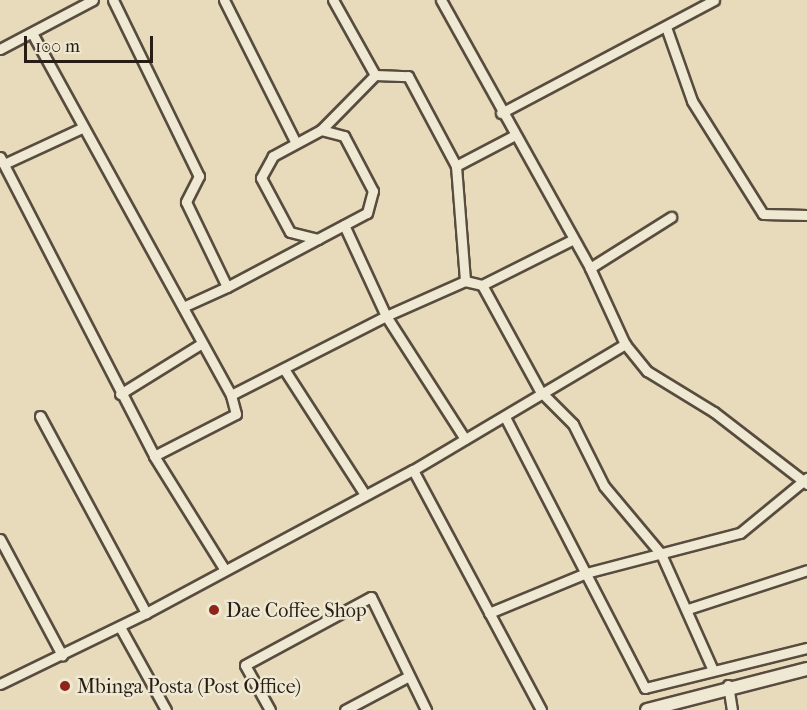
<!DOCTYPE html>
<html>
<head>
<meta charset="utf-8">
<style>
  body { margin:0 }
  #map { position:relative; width:807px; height:710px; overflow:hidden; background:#e7dbbc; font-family:"IM FELL French Canon",serif }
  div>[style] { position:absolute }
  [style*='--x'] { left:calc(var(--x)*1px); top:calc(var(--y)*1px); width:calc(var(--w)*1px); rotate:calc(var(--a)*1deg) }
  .roads { filter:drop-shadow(2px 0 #584c3e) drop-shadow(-2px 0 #584c3e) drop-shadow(0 2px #584c3e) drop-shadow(0 -2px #584c3e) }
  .minor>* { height:9px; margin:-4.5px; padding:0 4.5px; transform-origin:4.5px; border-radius:4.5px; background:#efe8d3 }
  .secondary>* { height:12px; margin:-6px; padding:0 6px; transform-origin:6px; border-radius:6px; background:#efe8d3 }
  .dots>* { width:16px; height:16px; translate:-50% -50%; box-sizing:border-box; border:3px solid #efe8d3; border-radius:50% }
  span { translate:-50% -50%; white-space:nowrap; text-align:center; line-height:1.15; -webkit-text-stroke:5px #efe8d3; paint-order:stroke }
  .poi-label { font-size:20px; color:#281d14 }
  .left { translate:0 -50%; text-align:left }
  .scale { position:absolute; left:24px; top:36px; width:129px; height:27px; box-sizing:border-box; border:3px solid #281d14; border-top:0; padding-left:8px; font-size:18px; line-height:21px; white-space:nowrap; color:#281d14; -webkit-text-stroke:4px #efe8d3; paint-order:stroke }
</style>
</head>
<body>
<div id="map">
  <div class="roads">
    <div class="minor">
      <i style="--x:113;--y:0;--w:196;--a:64"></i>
      <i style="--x:199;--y:176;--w:29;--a:117"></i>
      <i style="--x:186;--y:202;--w:94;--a:64.2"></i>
      <i style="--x:224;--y:0;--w:160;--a:63.3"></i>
      <i style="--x:441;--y:0;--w:307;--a:60.9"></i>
      <i style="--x:590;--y:268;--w:84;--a:65.3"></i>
      <i style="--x:625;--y:344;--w:35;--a:51"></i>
      <i style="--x:647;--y:371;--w:79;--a:31.5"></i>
      <i style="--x:714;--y:412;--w:118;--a:37.7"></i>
      <i style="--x:666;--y:27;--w:78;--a:70.6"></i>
      <i style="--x:692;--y:101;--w:133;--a:57.9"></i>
      <i style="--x:763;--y:214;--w:44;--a:1.3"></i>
      <i style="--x:32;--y:33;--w:413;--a:61.2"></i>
      <i style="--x:0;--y:49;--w:105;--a:-27.8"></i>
      <i style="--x:375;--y:75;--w:33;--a:2"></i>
      <i style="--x:408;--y:76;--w:102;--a:61.9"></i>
      <i style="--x:456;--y:166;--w:115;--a:85.5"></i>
      <i style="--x:501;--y:113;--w:241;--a:-27.9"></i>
      <i style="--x:321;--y:130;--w:77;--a:-45.5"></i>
      <i style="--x:375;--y:75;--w:86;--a:-119.2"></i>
      <i style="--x:0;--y:157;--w:336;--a:62.7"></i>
      <i style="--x:154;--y:456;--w:134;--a:58.1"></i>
      <i style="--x:4;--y:164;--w:86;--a:-24.8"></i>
      <i style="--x:456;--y:166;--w:67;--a:-27.7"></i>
      <i style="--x:344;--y:225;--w:100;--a:65.2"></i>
      <i style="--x:386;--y:316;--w:146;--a:57.3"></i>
      <i style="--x:590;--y:268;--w:96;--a:-32.2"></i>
      <i style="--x:482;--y:285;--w:121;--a:61.3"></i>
      <i style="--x:540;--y:391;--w:47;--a:45"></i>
      <i style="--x:573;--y:424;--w:69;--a:63.4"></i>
      <i style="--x:604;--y:486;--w:89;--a:50"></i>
      <i style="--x:661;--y:554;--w:125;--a:65.9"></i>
      <i style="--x:183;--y:307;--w:48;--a:-24.4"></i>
      <i style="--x:227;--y:287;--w:158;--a:-27.9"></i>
      <i style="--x:367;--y:213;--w:23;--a:-75"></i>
      <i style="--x:373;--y:191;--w:62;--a:-117.8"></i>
      <i style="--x:344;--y:136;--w:24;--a:-165"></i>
      <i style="--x:321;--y:130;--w:55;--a:151.6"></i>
      <i style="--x:273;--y:156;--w:25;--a:119"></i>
      <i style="--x:261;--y:178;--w:61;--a:61.8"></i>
      <i style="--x:290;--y:232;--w:29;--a:14"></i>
      <i style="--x:284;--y:369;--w:148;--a:57.2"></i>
      <i style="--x:120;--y:394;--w:93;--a:-31.8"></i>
      <i style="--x:40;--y:416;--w:224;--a:61.7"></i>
      <i style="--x:505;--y:417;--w:305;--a:62.7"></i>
      <i style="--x:645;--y:688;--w:167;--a:-13.9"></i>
      <i style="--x:154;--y:456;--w:92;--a:-27.1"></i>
      <i style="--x:236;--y:414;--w:20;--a:-105"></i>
      <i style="--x:231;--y:395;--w:174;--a:-27"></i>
      <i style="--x:386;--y:316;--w:86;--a:-23.9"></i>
      <i style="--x:465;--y:281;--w:17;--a:13"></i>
      <i style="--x:482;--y:285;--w:101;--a:-26.6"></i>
      <i style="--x:413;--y:470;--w:272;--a:61.9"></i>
      <i style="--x:0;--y:539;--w:132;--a:61.9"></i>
      <i style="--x:688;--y:609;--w:125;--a:-18.1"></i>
      <i style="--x:489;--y:613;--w:105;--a:-22.4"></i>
      <i style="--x:586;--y:573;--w:159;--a:-14.6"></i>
      <i style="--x:740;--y:533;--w:87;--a:-39.4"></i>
      <i style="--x:120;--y:627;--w:95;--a:61"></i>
      <i style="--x:0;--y:684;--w:162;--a:-25.9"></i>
      <i style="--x:146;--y:613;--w:303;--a:-28.2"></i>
      <i style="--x:413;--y:470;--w:247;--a:-30.7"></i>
      <i style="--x:728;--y:685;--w:25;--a:81"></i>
      <i style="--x:270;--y:710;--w:51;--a:-119.1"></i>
      <i style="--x:245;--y:665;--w:143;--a:-28.4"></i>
      <i style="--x:371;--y:597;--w:126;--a:64"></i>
      <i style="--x:345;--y:710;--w:72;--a:-28"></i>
    </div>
    <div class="secondary">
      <i style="--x:647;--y:710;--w:165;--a:-14.4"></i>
    </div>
  </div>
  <div class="dots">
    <i style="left:214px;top:610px;background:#8f2418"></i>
    <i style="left:65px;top:686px;background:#8f2418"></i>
  </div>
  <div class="poi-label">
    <span class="left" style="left:226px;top:610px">Dae Coffee Shop</span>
    <span class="left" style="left:77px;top:686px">Mbinga Posta (Post Office)</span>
  </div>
  <div class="scale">100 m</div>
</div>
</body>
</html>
